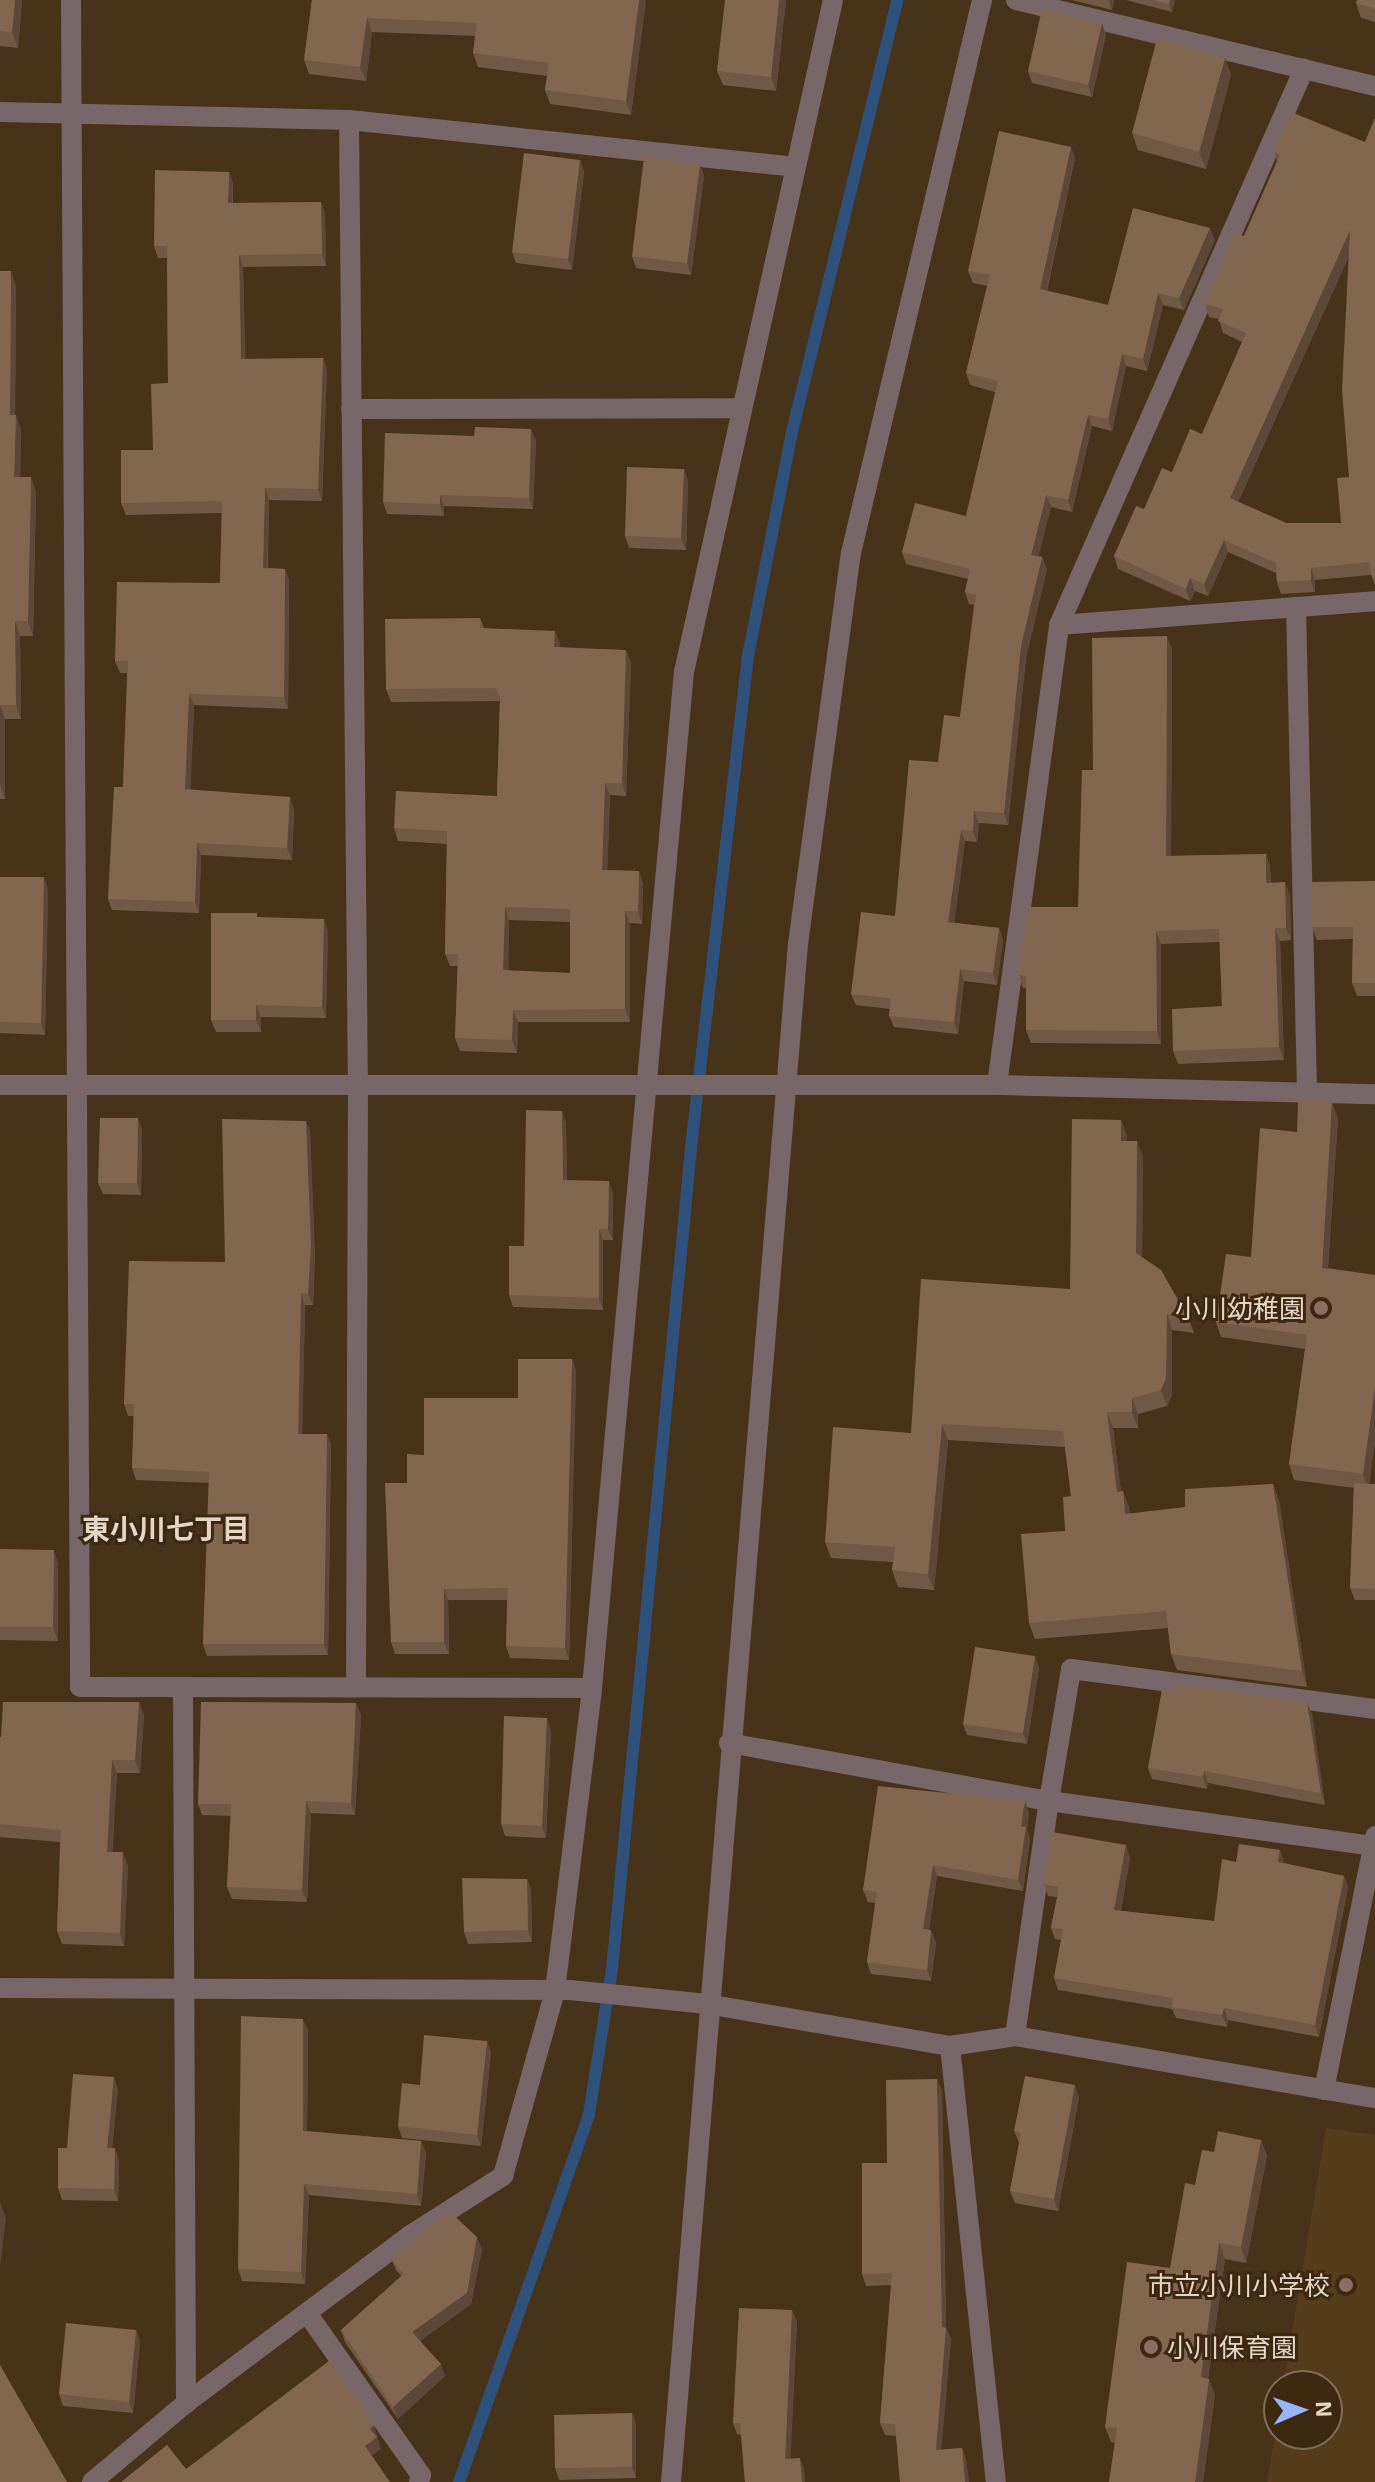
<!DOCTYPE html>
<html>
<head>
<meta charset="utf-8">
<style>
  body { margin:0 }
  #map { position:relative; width:1375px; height:2482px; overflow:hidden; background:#473319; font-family:"Exo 2","Noto Sans JP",sans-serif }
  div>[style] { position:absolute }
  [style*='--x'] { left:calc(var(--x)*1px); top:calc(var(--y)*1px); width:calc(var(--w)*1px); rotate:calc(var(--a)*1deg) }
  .built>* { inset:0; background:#553c1b }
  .stream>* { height:12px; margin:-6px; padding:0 6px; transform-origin:6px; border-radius:6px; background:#2f527c }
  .minor>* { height:20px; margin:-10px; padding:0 10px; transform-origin:10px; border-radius:10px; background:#786768 }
  .tertiary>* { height:20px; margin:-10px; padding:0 10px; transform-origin:10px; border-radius:10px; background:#786768 }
  .wall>* { inset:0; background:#705945 }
  .shaded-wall>* { inset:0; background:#5b4838 }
  .building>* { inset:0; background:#826750 }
  .dots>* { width:22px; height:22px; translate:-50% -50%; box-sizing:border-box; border:4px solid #3c290f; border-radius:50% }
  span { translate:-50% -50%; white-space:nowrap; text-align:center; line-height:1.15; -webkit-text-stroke:6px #3c290f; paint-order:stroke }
  .poi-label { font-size:26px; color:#e4d7c9 }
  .right { translate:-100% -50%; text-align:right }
  .left { translate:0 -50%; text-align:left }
  .neighbourhood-label { font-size:28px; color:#e4d7c9; font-weight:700 }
  .north { position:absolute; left:1263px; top:2370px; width:80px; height:80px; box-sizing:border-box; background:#3c290f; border:2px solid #7f6f59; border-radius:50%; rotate:88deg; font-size:22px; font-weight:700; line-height:32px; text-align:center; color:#e4d7c9 }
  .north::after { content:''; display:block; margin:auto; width:28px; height:36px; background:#99b5fd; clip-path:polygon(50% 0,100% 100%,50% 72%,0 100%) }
</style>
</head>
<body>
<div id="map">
  <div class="built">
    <i style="clip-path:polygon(1326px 2128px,1375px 2135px,1375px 2482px,1267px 2482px,1279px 2411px,1279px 2434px,1327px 2434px,1327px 2386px,1283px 2386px)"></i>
  </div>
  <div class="stream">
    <i style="--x:459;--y:2482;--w:390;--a:-70.5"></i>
    <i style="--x:589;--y:2114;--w:147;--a:-81"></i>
    <i style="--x:612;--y:1969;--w:825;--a:-84.5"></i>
    <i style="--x:691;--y:1148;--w:490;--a:-83.4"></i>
    <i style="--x:747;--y:661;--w:229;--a:-78.9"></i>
    <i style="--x:791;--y:436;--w:449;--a:-76.3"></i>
  </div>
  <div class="minor">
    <i style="--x:71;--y:0;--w:1687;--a:89.69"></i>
    <i style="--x:80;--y:1687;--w:512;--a:0.11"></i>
    <i style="--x:1016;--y:0;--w:369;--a:13.5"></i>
    <i style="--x:0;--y:112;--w:349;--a:1.3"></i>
    <i style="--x:349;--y:120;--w:446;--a:6"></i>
    <i style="--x:349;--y:120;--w:966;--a:89.47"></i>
    <i style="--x:358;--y:1086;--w:601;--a:90.19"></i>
    <i style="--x:351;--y:409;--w:390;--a:-0.1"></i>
    <i style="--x:1296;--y:607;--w:483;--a:88.7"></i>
    <i style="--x:1059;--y:625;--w:317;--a:-4.3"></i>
    <i style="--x:997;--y:1085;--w:464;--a:-82.3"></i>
    <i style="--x:1059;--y:625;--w:608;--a:-66.22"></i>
    <i style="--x:183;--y:1687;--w:716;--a:89.76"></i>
    <i style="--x:729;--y:1743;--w:325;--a:10.3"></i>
    <i style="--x:1049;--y:1801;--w:134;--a:-80.5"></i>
    <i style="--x:1071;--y:1669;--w:307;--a:7.5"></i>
    <i style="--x:1015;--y:2036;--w:237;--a:-81.8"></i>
    <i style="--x:1049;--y:1801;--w:329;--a:7.9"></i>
    <i style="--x:950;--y:2046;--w:438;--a:84"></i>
    <i style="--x:1324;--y:2090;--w:259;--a:-78.6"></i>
    <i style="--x:307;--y:2313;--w:198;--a:54.9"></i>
    <i style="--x:421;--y:2475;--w:7;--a:106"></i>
    <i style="--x:92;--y:2482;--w:123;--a:-40"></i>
    <i style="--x:186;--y:2403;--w:279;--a:-36.8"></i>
    <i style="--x:409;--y:2236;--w:112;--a:-32.6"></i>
    <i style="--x:503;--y:2176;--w:192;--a:-74.3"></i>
    <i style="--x:555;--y:1991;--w:305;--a:-83"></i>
    <i style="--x:592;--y:1688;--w:1020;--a:-84.83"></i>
    <i style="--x:684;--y:672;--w:688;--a:-77.5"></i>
  </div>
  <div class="tertiary">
    <i style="--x:0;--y:1085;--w:997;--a:0"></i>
    <i style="--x:997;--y:1085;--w:378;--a:1.4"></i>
    <i style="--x:0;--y:1988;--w:570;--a:0.2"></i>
    <i style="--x:570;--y:1990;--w:138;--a:5.8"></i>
    <i style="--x:707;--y:2004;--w:247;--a:9.8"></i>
    <i style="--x:950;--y:2046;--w:66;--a:-8.7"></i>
    <i style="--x:1015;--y:2036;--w:365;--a:9.8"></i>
    <i style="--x:671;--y:2482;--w:1543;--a:-85.28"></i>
    <i style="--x:798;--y:944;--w:395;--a:-82.3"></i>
    <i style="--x:851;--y:553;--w:568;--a:-76.67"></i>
  </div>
  <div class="wall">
    <i style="clip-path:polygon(0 0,22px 0,18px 48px,0 46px)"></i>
    <i style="clip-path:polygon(312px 0,646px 0,631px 115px,550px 104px,545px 90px,547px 76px,478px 67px,473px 53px,475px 36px,372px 32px,366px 81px,309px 74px,304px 60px)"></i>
    <i style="clip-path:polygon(786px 0,776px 91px,723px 85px,717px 71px)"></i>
    <i style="clip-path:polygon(1072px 0,1114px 0,1112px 10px)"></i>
    <i style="clip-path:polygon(1126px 0,1175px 0,1172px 12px)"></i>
    <i style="clip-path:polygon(1375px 0,1375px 22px,1361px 18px,1356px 3px)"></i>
    <i style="clip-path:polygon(1102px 23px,1106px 35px,1092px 97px,1032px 83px,1028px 71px)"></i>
    <i style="clip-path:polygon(1225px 58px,1231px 75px,1206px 169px,1138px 150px,1132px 133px)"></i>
    <i style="clip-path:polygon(evenodd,1375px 118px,1375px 585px,1371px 575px,1315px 580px,1315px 592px,1281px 594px,1277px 582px,1276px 573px,1228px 552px,1208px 596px,1195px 591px,1190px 601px,1118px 569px,1114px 556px,1144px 509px,1202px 434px,1242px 342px,1223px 333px,1219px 319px,1209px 317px,1205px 304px,1244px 236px,1277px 161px,1274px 152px,1365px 142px,1375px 118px,1349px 256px,1349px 477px,1341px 523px,1286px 523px,1238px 502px,1349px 256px)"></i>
    <i style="clip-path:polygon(1075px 158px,1047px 291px,1108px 305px,1215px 240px,1184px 310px,1163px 305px,1147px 371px,1126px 366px,1112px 431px,1092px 426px,1072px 512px,1051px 507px,1038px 556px,1042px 557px,1047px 569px,1026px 658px,1008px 825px,979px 823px,977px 842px,965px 841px,954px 923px,999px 928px,1003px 940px,997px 985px,964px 981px,958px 1034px,894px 1027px,889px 1016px,890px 1009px,856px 1005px,851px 994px,895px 916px,938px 762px,960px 717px,974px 605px,969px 604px,965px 592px,968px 579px,906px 564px,902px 552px,966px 516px,995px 392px,970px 385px,966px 373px,987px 286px,973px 283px,968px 271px)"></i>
    <i style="clip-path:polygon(580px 160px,584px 172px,572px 270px,516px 263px,512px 252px)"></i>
    <i style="clip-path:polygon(700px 165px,704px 176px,691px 275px,636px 268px,632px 256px)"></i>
    <i style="clip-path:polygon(229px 172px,233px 183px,233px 203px,321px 202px,325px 214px,326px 266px,243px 267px,245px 359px,323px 358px,327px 369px,322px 501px,269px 500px,268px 568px,285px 569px,289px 581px,288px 709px,194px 705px,190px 790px,294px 809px,292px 860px,201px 855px,199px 913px,112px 910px,108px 899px,123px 787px,127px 673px,120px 673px,115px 661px,220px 583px,222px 513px,126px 515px,121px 503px,153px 450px,168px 383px,167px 258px,158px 258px,154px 246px)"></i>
    <i style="clip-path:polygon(0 271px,16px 286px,15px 415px,21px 430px,20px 477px,36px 492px,33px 636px,20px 636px,21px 719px,5px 719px,5px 799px,0 799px)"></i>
    <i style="clip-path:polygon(536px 440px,533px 509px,444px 506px,444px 516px,387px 514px,383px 502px)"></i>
    <i style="clip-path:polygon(684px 469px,688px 481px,686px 550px,629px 548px,625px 536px)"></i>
    <i style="clip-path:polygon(evenodd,480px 618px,484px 628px,560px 643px,559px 647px,631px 662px,626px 796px,610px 795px,607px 870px,639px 871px,643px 884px,642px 924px,630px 923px,630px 1022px,518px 1022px,517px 1053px,460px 1051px,455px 1038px,458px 966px,450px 966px,445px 954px,447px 844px,398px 841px,394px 828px,497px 796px,500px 701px,391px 702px,386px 689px,480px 618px,509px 920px,570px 922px,570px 973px,508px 971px,509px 920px)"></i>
    <i style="clip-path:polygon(1172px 649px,1171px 856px,1266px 854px,1270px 867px,1271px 882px,1290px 895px,1291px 940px,1280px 941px,1284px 1060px,1178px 1064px,1173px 1051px,1222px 1006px,1220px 942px,1161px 944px,1161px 1044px,1031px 1043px,1026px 1030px,1026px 988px,1023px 988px,1019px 975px,1078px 907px,1093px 770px)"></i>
    <i style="clip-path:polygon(0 877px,48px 889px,45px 1035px,0 1033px)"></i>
    <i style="clip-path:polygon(1375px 881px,1375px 996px,1357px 996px,1352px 983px,1353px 939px,1317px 940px,1312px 927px)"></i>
    <i style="clip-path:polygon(258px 918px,328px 931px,326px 1018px,261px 1017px,261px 1032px,216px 1032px,211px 1020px)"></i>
    <i style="clip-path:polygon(1338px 1118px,1328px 1268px,1375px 1275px,1375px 1442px,1369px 1484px,1375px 1484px,1375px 1600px,1355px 1600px,1350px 1588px,1354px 1488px,1294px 1480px,1289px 1464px,1305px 1349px,1221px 1337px,1216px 1322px,1251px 1257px,1297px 1132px)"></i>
    <i style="clip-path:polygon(1121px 1120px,1127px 1136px,1127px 1141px,1143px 1157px,1142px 1257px,1188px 1317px,1194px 1333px,1172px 1330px,1172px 1395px,1167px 1406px,1138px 1414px,1138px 1428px,1113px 1428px,1121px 1492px,1123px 1491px,1129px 1508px,1130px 1514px,1279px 1500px,1307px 1687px,1177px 1670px,1171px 1654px,1168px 1628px,1035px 1639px,1029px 1623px,1065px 1531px,1071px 1496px,1065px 1447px,948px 1440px,934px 1590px,898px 1587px,892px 1570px,893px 1562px,831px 1558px,825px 1542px,911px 1433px,1070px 1289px)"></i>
    <i style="clip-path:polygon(306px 1121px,310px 1132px,315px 1258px,313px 1305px,305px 1305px,302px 1434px,327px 1434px,331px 1445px,328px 1655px,207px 1656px,203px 1644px,209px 1483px,136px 1480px,132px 1468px,134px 1416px,128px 1416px,124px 1404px,225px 1262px)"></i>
    <i style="clip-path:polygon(566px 1123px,567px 1180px,613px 1193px,613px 1240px,603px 1240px,603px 1310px,513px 1307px,509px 1295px,524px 1246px)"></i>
    <i style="clip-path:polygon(142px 1130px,141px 1195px,103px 1194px,98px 1183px)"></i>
    <i style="clip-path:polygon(572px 1359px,576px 1371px,569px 1660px,510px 1658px,506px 1646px,507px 1600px,448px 1600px,449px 1654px,395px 1654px,391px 1642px,407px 1483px,424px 1455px,518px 1398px)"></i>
    <i style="clip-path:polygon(0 1549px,58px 1563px,58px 1641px,0 1640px)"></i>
    <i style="clip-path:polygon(1035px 1656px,1039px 1668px,1027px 1744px,967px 1735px,963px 1724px)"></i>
    <i style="clip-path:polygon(139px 1702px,144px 1715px,140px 1773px,117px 1773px,112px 1852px,128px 1866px,124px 1946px,62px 1944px,57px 1931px,60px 1842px,0 1837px,0 1737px)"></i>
    <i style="clip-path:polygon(1312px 1714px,1325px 1805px,1208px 1783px,1207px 1789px,1152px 1779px,1148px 1768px)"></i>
    <i style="clip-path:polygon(361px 1715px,355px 1815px,311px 1813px,307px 1902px,232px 1899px,227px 1887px,231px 1816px,202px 1815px,198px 1804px)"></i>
    <i style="clip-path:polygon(551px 1730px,546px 1838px,505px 1836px,501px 1824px)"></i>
    <i style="clip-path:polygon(1029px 1813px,1027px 1829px,1030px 1839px,1023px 1891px,937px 1876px,929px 1930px,936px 1942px,931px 1981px,871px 1974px,867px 1962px,875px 1903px,868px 1902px,863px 1890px)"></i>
    <i style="clip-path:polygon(1130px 1857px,1121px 1911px,1214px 1921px,1236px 1862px,1284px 1861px,1284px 1863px,1344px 1876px,1348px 1887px,1319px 2037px,1228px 2020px,1227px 2027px,1176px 2018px,1172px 2009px,1058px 1990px,1054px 1978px,1061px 1940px,1055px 1939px,1051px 1928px,1057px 1897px,1048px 1896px,1044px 1884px)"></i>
    <i style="clip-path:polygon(527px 1879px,531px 1890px,532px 1942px,468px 1944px,464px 1932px)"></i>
    <i style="clip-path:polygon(308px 2030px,307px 2131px,421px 2141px,426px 2153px,421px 2206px,309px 2195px,305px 2284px,242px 2281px,238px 2269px)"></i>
    <i style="clip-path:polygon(487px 2041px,491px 2053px,481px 2146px,402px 2138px,398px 2126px,420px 2085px)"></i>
    <i style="clip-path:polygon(118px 2089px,112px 2148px,115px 2148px,119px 2160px,118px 2201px,62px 2200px,58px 2188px,67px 2148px)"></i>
    <i style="clip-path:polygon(942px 2091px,946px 2327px,951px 2339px,941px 2450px,962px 2448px,966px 2460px,969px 2482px,900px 2482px,896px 2436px,885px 2435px,880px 2423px,891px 2285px,866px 2286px,862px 2274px,887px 2163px)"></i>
    <i style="clip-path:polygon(1079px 2097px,1058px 2211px,1015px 2203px,1010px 2191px,1019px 2143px,1014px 2131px)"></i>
    <i style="clip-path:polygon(1261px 2140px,1267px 2156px,1246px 2263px,1225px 2259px,1208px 2379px,1215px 2395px,1203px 2482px,1109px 2482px,1115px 2443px,1111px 2442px,1105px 2427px,1170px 2268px,1195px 2185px,1214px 2152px)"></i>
    <i style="clip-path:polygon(482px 2249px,471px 2304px,420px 2341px,445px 2376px,398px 2419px,345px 2342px,341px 2330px,401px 2276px,396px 2270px,391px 2259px)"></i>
    <i style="clip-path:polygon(792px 2310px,797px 2322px,790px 2458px,804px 2469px,805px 2482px,745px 2482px,741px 2435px,737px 2434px,733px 2423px)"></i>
    <i style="clip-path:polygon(136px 2330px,140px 2342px,133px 2413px,63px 2406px,59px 2394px)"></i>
    <i style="clip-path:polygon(632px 2413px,636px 2425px,636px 2478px,559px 2480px,555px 2468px)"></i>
  </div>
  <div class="shaded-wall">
    <i style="clip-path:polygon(15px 0,22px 0,18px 48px,12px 32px)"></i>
    <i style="clip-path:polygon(639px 0,646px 0,631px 115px,626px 101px)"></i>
    <i style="clip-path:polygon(779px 0,786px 0,776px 91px,771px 77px)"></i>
    <i style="clip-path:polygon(1109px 0,1114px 0,1112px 10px,1109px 1px)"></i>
    <i style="clip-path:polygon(1170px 0,1175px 0,1172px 12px,1169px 4px)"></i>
    <i style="clip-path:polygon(367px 18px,372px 32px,366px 81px,360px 67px)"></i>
    <i style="clip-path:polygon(1102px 23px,1106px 35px,1092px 97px,1088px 85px)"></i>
    <i style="clip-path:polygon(1225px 58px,1231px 75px,1206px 169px,1199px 152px)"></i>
    <i style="clip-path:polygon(1071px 147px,1075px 158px,1044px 301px,1040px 289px)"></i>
    <i style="clip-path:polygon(580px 160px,584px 172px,572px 270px,568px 259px)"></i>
    <i style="clip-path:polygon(700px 165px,704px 176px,691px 275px,687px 263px)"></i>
    <i style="clip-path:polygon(229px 172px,233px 183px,232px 215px,228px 203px)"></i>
    <i style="clip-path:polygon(321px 202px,325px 214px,326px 266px,322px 254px)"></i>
    <i style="clip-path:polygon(1210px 228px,1215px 240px,1184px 310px,1179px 298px)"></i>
    <i style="clip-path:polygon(1350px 230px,1355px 243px,1234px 510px,1230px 498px)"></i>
    <i style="clip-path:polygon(239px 255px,243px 267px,246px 370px,241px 359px)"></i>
    <i style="clip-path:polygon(11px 271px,16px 286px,15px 429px,10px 415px)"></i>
    <i style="clip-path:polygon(1158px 293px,1163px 305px,1147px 371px,1143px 359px)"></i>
    <i style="clip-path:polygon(1122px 354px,1126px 366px,1112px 431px,1108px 419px)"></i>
    <i style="clip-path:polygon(323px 358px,327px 369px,322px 501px,318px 489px)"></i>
    <i style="clip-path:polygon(16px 415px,21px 430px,20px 491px,14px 477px)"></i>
    <i style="clip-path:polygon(1088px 415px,1092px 426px,1072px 512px,1068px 500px)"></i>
    <i style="clip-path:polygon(531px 429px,536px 440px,533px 509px,529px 498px)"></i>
    <i style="clip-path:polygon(684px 469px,688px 481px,686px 550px,681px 538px)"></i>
    <i style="clip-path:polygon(31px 477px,36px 492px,33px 636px,28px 621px)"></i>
    <i style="clip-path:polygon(265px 488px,269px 500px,267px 580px,263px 568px)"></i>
    <i style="clip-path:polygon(440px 495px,444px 506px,444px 516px,440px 504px)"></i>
    <i style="clip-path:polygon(1046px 495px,1051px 507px,1036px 567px,1031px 555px)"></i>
    <i style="clip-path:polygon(1224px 540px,1228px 552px,1208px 596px,1204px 584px)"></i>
    <i style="clip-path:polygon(1042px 557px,1047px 569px,1026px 658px,1008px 825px,1004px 813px,1021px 646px)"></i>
    <i style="clip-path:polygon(1311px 568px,1315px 580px,1315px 592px,1311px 580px)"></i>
    <i style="clip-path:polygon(285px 569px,289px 581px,288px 709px,284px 697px)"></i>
    <i style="clip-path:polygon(1190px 578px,1195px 591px,1190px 601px,1186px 589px)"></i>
    <i style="clip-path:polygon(15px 621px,20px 636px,21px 719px,16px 705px)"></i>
    <i style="clip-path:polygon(555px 631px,560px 643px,559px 659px,554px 647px)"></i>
    <i style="clip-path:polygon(1167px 636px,1172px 649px,1171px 869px,1166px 856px)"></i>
    <i style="clip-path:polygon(626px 650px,631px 662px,626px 796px,622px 783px)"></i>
    <i style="clip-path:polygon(189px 694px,194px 705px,190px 801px,185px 789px)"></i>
    <i style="clip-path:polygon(0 705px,5px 719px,5px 799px,0 784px)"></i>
    <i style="clip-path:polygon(605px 783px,610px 795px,607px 883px,602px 870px)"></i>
    <i style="clip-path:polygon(290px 797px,294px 809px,292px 860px,287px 848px)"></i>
    <i style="clip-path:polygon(974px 811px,979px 823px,977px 842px,973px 831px)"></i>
    <i style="clip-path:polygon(961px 830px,965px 841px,953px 934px,948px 922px)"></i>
    <i style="clip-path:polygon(197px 843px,201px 855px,199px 913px,195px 902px)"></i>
    <i style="clip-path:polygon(1266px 854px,1270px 867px,1271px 895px,1266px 883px)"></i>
    <i style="clip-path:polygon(639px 871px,643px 884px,642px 924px,638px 911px)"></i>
    <i style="clip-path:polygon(44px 877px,48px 889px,45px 1035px,41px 1023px)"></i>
    <i style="clip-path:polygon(1285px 882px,1290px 895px,1291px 940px,1286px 928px)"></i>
    <i style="clip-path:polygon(505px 907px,509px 920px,508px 983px,503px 970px)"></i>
    <i style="clip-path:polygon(625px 911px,630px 923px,630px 1022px,625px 1009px)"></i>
    <i style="clip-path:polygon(324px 919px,328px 931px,326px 1018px,322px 1007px)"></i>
    <i style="clip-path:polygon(999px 928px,1003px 940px,997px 985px,993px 973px)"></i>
    <i style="clip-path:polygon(1275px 928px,1280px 941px,1284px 1060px,1279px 1047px)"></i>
    <i style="clip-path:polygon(1156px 931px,1161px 944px,1161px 1044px,1157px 1031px)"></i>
    <i style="clip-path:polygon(960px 969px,964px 981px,958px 1034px,954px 1022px)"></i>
    <i style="clip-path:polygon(256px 1005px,261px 1017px,261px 1032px,256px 1020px)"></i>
    <i style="clip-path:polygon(513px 1010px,518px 1022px,517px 1053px,512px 1040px)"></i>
    <i style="clip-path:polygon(1332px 1102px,1338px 1118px,1327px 1283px,1322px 1268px)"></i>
    <i style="clip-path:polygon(562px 1111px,566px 1123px,567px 1192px,563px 1180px)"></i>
    <i style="clip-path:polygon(138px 1118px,142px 1130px,141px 1195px,137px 1183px)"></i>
    <i style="clip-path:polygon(1121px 1120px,1127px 1136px,1127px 1157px,1121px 1141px)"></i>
    <i style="clip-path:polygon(306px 1121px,310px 1132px,315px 1258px,313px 1305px,308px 1294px)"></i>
    <i style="clip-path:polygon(1137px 1141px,1143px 1157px,1142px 1270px,1136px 1253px)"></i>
    <i style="clip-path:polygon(609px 1181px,613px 1193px,613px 1240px,608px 1229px)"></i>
    <i style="clip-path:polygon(599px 1229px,603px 1240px,603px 1310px,599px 1298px)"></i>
    <i style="clip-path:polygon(301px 1293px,305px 1305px,302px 1446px,298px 1434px)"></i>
    <i style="clip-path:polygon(1167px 1314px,1172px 1330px,1172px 1395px,1167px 1406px,1161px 1390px)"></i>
    <i style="clip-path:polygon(572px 1359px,576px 1371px,569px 1660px,565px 1648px)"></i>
    <i style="clip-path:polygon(1375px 1387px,1375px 1442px,1368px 1490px,1363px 1474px)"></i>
    <i style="clip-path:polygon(1132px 1398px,1138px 1414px,1138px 1428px,1132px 1412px)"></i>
    <i style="clip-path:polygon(1107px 1412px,1113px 1428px,1123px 1508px,1117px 1492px)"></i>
    <i style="clip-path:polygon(942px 1424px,948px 1440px,934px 1590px,928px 1574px)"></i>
    <i style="clip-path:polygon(327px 1434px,331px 1445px,328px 1655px,324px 1644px)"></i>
    <i style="clip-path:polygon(1273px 1484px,1279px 1500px,1307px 1687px,1302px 1671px)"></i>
    <i style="clip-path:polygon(1123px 1491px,1129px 1508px,1131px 1531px,1125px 1514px)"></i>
    <i style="clip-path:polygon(54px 1550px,58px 1563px,58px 1641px,53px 1627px)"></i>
    <i style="clip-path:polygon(444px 1589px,448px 1600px,449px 1654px,444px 1642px)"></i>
    <i style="clip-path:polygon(1035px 1656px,1039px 1668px,1027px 1744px,1023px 1733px)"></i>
    <i style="clip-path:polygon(139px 1702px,144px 1715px,140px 1773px,135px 1760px)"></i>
    <i style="clip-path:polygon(1307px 1702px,1312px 1714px,1325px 1805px,1321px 1793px)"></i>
    <i style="clip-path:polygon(356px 1703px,361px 1715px,355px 1815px,351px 1803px)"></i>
    <i style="clip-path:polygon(547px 1718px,551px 1730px,546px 1838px,542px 1826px)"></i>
    <i style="clip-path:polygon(112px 1760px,117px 1773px,112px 1865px,107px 1852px)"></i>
    <i style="clip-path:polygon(1204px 1771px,1208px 1783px,1207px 1789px,1203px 1777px)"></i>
    <i style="clip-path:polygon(306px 1801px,311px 1813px,307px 1902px,302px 1890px)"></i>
    <i style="clip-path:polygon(1025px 1801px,1029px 1813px,1027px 1829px,1030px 1839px,1023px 1891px,1018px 1880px,1021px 1826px)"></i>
    <i style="clip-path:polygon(1126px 1845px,1130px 1857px,1119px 1922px,1114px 1910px)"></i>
    <i style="clip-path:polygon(1280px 1850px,1284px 1861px,1282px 1874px,1278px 1862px)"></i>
    <i style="clip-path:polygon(123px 1852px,128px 1866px,124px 1946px,120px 1933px)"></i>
    <i style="clip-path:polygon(933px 1865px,937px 1876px,927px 1941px,923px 1929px)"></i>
    <i style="clip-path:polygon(1344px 1876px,1348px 1887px,1319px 2037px,1315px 2025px)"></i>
    <i style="clip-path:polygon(527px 1879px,531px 1890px,532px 1942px,528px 1930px)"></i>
    <i style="clip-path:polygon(931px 1930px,936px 1942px,931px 1981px,927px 1970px)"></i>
    <i style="clip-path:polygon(1224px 2008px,1228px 2020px,1227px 2027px,1222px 2015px)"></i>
    <i style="clip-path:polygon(303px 2019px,308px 2030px,307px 2143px,303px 2131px)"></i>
    <i style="clip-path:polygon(487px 2041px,491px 2053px,481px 2146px,477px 2135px)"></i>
    <i style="clip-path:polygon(114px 2077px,118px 2089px,111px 2160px,107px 2148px)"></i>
    <i style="clip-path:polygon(937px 2079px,942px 2091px,946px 2334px,946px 2328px,951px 2339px,940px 2462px,936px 2450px,942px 2327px)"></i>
    <i style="clip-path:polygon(1075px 2085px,1079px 2097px,1058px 2211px,1054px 2199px)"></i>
    <i style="clip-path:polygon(1261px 2140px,1267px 2156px,1246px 2263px,1241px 2247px)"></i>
    <i style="clip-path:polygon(421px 2141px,426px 2153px,421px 2206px,417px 2194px)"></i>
    <i style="clip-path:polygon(115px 2148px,119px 2160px,118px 2201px,114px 2189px)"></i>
    <i style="clip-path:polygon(304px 2184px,309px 2195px,305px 2284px,301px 2272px)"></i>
    <i style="clip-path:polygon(0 2202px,6px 2218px,0 2267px)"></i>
    <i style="clip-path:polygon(477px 2237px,482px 2249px,471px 2304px,416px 2344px,412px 2332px)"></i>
    <i style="clip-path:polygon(1219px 2243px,1225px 2259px,1206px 2393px,1201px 2377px)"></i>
    <i style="clip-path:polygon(792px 2310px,797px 2322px,790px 2470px,785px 2459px)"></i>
    <i style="clip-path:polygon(136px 2330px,140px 2342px,133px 2413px,129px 2402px)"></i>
    <i style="clip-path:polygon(441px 2364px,445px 2376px,398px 2419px,393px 2407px)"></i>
    <i style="clip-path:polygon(1209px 2379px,1215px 2395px,1203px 2482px,1195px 2482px)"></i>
    <i style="clip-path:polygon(632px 2413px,636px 2425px,636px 2478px,632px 2467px)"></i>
    <i style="clip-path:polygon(374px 2425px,381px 2449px,369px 2458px,365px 2446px,370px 2429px)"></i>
    <i style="clip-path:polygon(962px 2448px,966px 2460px,969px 2482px,965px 2482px)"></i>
    <i style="clip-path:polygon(800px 2458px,804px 2469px,805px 2482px,802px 2482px)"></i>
  </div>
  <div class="building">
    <i style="clip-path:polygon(0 0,15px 0,12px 32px,0 31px)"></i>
    <i style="clip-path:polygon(312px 0,639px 0,626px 101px,545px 90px,549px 63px,473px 53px,477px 23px,367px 18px,360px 67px,304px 60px)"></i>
    <i style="clip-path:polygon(725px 0,779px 0,771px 77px,717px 71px)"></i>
    <i style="clip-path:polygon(1153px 0,1170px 0,1169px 4px)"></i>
    <i style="clip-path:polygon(1357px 0,1375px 0,1375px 9px,1356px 3px)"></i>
    <i style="clip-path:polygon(1042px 9px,1102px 23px,1088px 85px,1028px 71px)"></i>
    <i style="clip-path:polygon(1157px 39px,1225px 58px,1199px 152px,1132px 133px)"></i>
    <i style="clip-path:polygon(evenodd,1291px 112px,1365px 142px,1375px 118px,1375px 579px,1372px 576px,1369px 562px,1311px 568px,1311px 580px,1277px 582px,1276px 563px,1224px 540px,1204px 584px,1190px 578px,1186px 589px,1114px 556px,1136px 506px,1144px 509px,1162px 468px,1172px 472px,1190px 429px,1202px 434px,1246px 333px,1218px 321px,1223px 309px,1205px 304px,1235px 234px,1244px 236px,1280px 155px,1274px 152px,1291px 112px,1350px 230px,1342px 390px,1349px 477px,1337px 478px,1341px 523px,1286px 523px,1230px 498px,1350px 230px)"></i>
    <i style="clip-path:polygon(999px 131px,1071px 147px,1040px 289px,1108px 305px,1133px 208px,1210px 228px,1179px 298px,1158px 293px,1143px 359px,1122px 354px,1108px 419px,1088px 415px,1068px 500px,1046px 495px,1031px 555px,1042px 557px,1021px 646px,1004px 813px,974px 811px,973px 831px,961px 830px,948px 922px,999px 928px,993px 973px,960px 969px,954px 1022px,889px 1016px,891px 998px,851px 994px,861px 912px,895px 916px,909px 760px,938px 762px,944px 715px,960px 717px,976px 595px,965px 592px,970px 569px,902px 552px,915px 503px,966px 516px,998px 381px,966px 373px,990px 275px,968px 271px)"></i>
    <i style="clip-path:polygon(524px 153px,580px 160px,568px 259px,512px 252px)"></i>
    <i style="clip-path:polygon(644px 157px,700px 165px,687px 263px,632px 256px)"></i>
    <i style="clip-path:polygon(155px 170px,229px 172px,228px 203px,321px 202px,322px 254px,239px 255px,241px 359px,323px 358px,318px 489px,265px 488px,263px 568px,285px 569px,284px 697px,189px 694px,185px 789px,290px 797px,287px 848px,197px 843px,195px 902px,108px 899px,114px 787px,123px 787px,128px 661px,115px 661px,117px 582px,220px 583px,222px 501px,121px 503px,121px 450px,153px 450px,151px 384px,168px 383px,167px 246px,154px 246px)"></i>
    <i style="clip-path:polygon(0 271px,11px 271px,10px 415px,16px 415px,14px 477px,31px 477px,28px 621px,15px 621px,16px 705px,0 705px)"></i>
    <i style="clip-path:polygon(475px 427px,531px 429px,529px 498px,440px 495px,440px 504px,383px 502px,385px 433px,474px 436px)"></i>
    <i style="clip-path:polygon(627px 467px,684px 469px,681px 538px,625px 536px)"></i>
    <i style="clip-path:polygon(evenodd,480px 618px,480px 628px,555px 631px,554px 647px,626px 650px,622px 783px,605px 783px,602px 870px,639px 871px,638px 911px,625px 911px,625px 1009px,513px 1010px,512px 1040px,455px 1038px,458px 954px,445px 954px,447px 831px,394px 828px,396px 791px,497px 796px,500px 698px,496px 688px,386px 689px,385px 619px,480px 618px,505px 907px,570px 909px,570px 973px,503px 970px,505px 907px)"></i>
    <i style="clip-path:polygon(1167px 636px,1166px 856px,1266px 854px,1266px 883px,1285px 882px,1286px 928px,1275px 928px,1279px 1047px,1173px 1051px,1172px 1009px,1222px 1006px,1219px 929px,1156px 931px,1157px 1031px,1026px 1030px,1026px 976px,1019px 975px,1028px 907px,1078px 907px,1082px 770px,1093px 770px,1092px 638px)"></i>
    <i style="clip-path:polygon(0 877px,44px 877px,41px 1023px,0 1022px)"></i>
    <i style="clip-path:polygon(1375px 881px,1375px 983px,1352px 983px,1353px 927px,1312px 927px,1311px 882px)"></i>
    <i style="clip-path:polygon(211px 913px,257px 913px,257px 917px,324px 919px,322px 1007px,256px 1005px,256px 1020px,211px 1020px)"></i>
    <i style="clip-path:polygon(1298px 1101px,1332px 1102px,1322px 1268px,1375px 1275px,1375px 1387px,1363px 1474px,1289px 1464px,1307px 1335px,1216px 1322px,1226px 1254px,1251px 1257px,1260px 1128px,1297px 1132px)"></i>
    <i style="clip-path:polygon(526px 1110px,562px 1111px,563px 1180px,609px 1181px,608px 1229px,599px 1229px,599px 1298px,509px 1295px,509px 1246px,524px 1246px)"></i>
    <i style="clip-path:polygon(100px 1118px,138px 1118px,137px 1183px,98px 1183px)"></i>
    <i style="clip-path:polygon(222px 1119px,306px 1121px,311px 1246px,308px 1294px,301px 1293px,298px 1434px,327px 1434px,324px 1644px,203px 1644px,209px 1472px,132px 1468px,134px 1404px,124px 1404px,129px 1261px,225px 1262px)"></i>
    <i style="clip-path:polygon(1072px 1119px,1121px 1120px,1121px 1141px,1137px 1141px,1136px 1253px,1161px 1270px,1188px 1317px,1167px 1314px,1166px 1378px,1161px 1390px,1132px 1398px,1132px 1412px,1107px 1412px,1117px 1492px,1123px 1491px,1125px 1514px,1185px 1507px,1185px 1489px,1273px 1484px,1302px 1671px,1171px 1654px,1166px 1611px,1029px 1623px,1021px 1534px,1065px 1531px,1063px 1497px,1071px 1496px,1063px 1431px,942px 1424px,928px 1574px,892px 1570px,895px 1547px,825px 1542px,833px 1427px,911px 1433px,921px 1279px,1070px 1289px)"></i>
    <i style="clip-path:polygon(518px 1359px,572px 1359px,565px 1648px,506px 1646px,508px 1588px,444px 1589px,444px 1642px,391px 1642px,385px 1483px,407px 1483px,407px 1454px,424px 1455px,424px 1398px,518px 1398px)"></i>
    <i style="clip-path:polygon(1354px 1483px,1375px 1484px,1375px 1589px,1350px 1588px)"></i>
    <i style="clip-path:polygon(0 1549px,54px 1550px,53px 1627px,0 1627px)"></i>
    <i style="clip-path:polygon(975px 1647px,1035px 1656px,1023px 1733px,963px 1724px)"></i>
    <i style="clip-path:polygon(1176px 1685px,1307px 1702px,1321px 1793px,1204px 1771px,1203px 1777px,1148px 1768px,1162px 1689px,1177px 1692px)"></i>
    <i style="clip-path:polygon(3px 1702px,139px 1702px,135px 1760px,112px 1760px,107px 1852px,123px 1852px,120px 1933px,57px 1931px,61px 1830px,0 1824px,0 1737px,1px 1737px)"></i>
    <i style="clip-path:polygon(201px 1702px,356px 1703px,351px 1803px,306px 1801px,302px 1890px,227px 1887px,231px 1804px,198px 1804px)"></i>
    <i style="clip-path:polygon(504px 1716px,547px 1718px,542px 1826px,501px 1824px)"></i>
    <i style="clip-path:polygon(878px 1786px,1025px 1801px,1021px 1826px,1026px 1827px,1018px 1880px,933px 1865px,923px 1929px,931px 1930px,927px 1970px,867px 1962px,877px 1892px,863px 1890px)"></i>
    <i style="clip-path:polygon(1052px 1832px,1126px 1845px,1114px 1910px,1214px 1921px,1222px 1859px,1236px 1862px,1239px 1844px,1280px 1850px,1278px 1862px,1344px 1876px,1315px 2025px,1224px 2008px,1222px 2015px,1172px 2007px,1173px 1998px,1054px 1978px,1063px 1929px,1051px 1928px,1059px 1887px,1044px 1884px)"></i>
    <i style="clip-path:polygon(462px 1878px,527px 1879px,528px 1930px,464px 1932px)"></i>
    <i style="clip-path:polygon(241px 2016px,303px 2019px,303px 2131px,421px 2141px,417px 2194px,304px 2184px,301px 2272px,238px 2269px)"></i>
    <i style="clip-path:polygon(424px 2035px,487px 2041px,477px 2135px,398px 2126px,402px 2083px,420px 2085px)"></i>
    <i style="clip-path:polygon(73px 2074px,114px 2077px,107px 2148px,115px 2148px,114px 2189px,58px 2188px,58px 2148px,67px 2148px)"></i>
    <i style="clip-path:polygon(1025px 2076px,1075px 2085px,1054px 2199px,1010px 2191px,1021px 2133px,1014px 2131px)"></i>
    <i style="clip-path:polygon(937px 2079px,942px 2327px,946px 2328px,936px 2450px,962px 2448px,965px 2482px,900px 2482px,895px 2424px,880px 2423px,892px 2273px,862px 2274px,862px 2163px,887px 2163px,886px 2080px)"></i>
    <i style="clip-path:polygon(1218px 2131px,1261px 2140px,1241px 2247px,1219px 2243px,1201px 2377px,1209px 2379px,1195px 2482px,1109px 2482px,1117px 2428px,1105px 2427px,1127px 2262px,1170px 2268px,1185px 2183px,1195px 2185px,1202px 2150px,1214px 2152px)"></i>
    <i style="clip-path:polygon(449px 2211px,477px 2237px,467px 2293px,412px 2332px,441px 2364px,393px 2407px,341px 2330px,404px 2274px,391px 2259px)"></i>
    <i style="clip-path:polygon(739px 2308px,792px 2310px,785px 2459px,800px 2458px,802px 2482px,745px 2482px,740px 2423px,733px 2423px)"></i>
    <i style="clip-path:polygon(66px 2323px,136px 2330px,129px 2402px,59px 2394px)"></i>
    <i style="clip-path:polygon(329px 2361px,374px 2425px,370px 2429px,377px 2437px,365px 2446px,390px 2482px,121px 2482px,167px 2445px,186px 2469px)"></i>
    <i style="clip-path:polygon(0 2365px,67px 2482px,0 2482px)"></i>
    <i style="clip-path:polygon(632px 2413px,632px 2467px,555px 2468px,554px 2415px)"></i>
  </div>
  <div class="dots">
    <i style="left:1321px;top:1308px;background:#8d6e63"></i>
    <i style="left:1346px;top:2285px;background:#8d6e63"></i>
    <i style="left:1151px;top:2347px;background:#8d6e63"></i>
  </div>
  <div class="poi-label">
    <span class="right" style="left:1305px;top:1308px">小川幼稚園</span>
    <span class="right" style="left:1330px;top:2285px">市立小川小学校</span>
    <span class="left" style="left:1167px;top:2347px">小川保育園</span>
  </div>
  <div class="neighbourhood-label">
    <span style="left:166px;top:1528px">東小川七丁目</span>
  </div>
  <div class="north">N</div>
</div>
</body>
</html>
